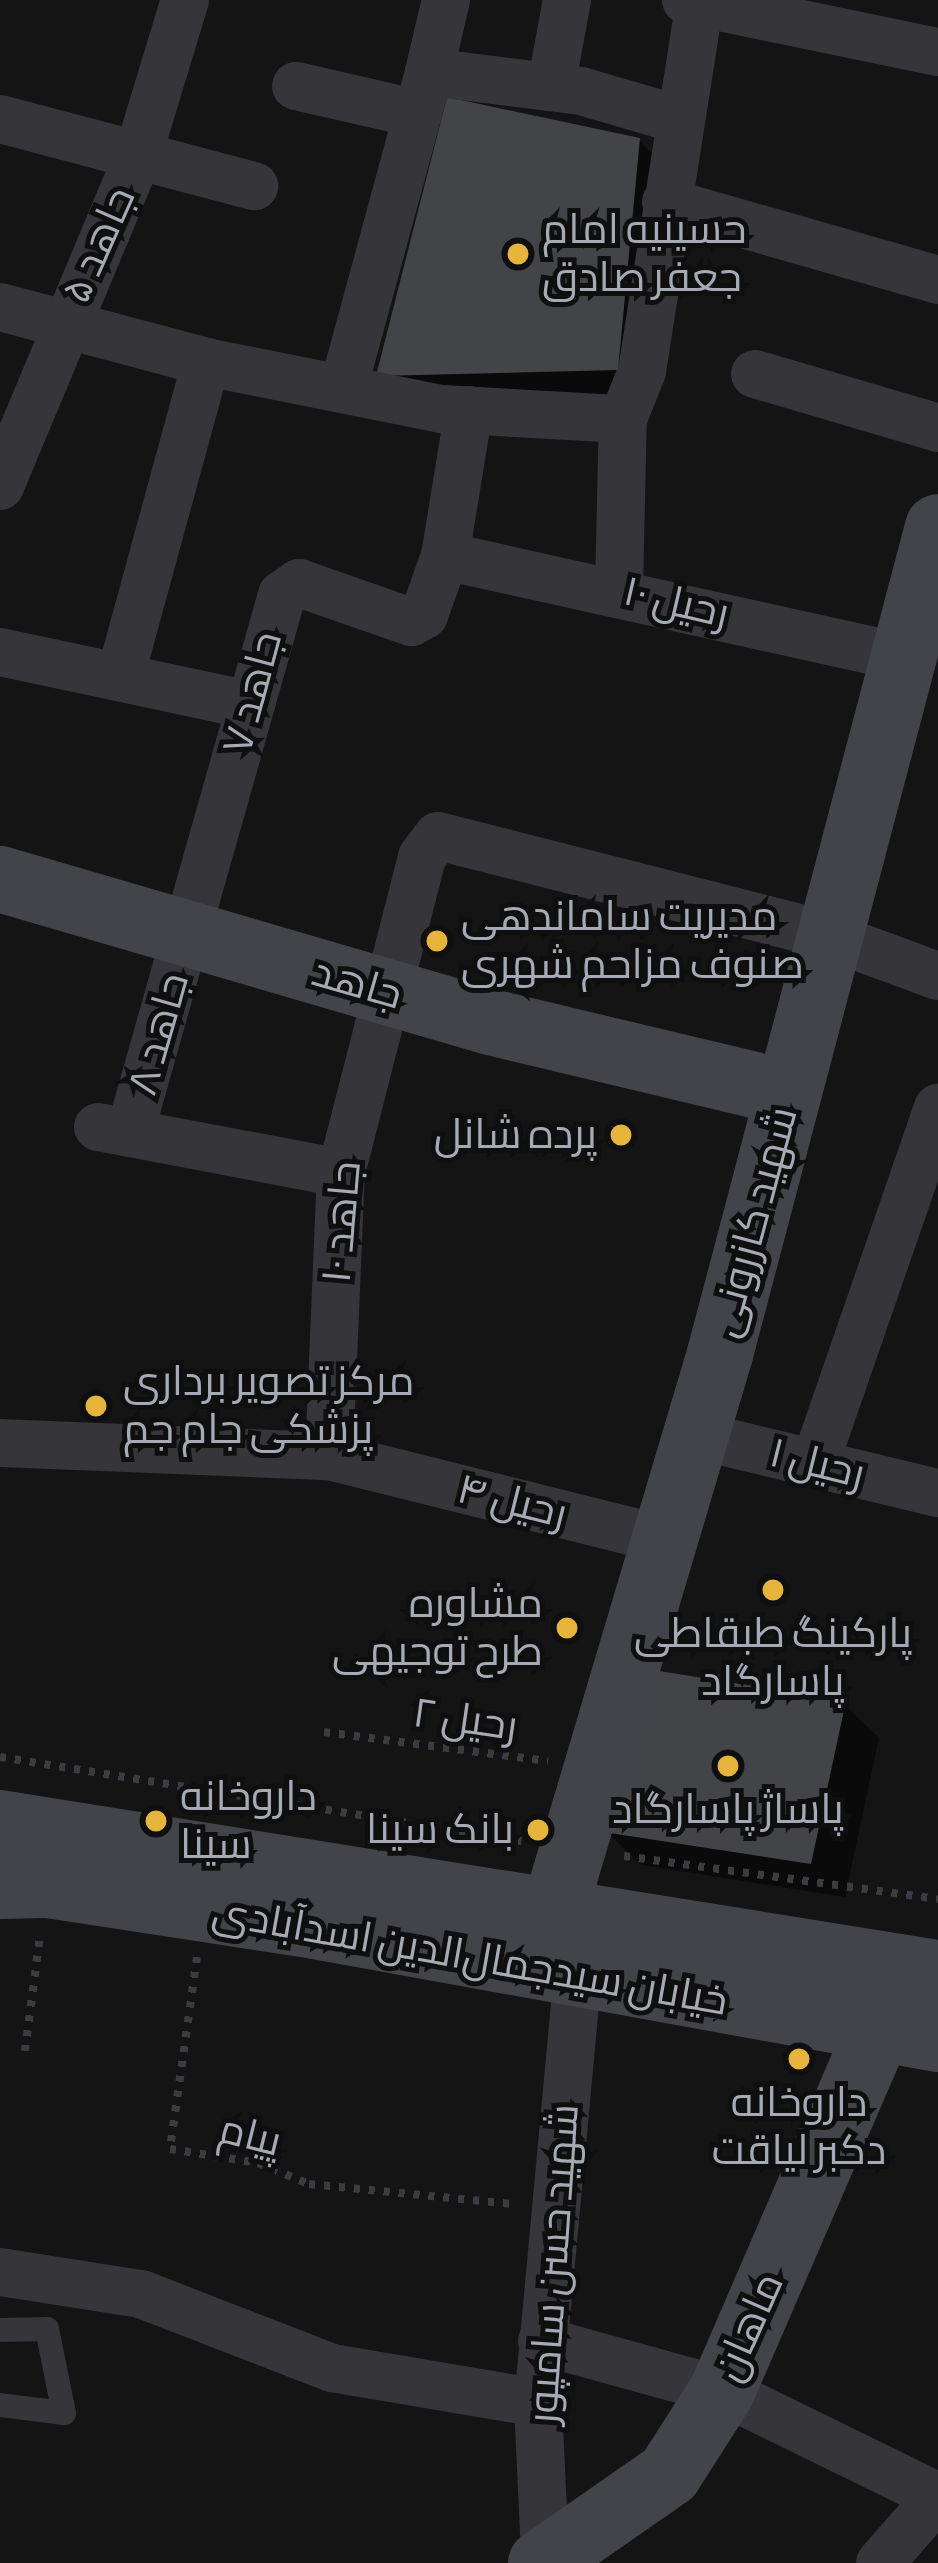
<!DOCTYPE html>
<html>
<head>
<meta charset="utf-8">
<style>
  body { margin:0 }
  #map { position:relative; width:938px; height:2563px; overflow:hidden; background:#141415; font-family:"Alegreya Sans",Cairo,sans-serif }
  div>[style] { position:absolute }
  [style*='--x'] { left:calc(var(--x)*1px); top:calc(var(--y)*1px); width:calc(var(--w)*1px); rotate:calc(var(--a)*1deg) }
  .shadow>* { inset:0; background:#0007 }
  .building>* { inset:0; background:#434448 }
  .path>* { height:8px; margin-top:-4px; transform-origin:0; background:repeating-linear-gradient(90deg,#3b3c41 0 6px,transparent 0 15px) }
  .lane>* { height:24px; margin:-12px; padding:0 12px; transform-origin:12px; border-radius:12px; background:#35353a }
  .street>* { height:48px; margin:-24px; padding:0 24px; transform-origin:24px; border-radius:24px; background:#35353a }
  .secondary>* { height:66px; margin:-33px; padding:0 33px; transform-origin:33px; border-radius:33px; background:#43444a }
  .dots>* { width:33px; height:33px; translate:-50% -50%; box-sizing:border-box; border:6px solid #0f0f10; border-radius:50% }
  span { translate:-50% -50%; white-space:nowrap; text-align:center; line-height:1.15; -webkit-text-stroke:10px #0f0f10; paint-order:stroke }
  .poi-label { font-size:42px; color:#a6aab5 }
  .left { translate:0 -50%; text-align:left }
  .right { translate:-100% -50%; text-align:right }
  .street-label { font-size:42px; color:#a6aab5 }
</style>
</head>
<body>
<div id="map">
  <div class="shadow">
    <i style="clip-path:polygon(639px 141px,674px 175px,651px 403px,414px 410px,380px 376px)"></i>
    <i style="clip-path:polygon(844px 1704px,879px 1738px,845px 1897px,641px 1865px,606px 1831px)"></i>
  </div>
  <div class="building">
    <i style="clip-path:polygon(447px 97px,640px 138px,618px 370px,376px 376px)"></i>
    <i style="clip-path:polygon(653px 1670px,846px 1701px,811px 1864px,603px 1832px)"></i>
  </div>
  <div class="path">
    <i style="--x:324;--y:1732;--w:226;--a:7.4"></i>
    <i style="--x:0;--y:1757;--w:528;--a:9.16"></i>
    <i style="--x:624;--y:1856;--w:317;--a:7.8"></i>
    <i style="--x:197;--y:1957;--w:194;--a:98"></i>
    <i style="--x:170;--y:2149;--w:89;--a:9"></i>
    <i style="--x:258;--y:2163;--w:55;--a:22.4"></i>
    <i style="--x:309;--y:2184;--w:204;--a:5.6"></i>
    <i style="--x:25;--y:2051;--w:117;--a:-82.6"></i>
  </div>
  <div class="lane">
    <i style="--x:0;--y:2330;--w:47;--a:-1.2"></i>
    <i style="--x:47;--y:2329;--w:86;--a:78.6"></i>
    <i style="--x:64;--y:2413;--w:64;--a:-172.9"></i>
  </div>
  <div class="street">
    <i style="--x:686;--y:0;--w:257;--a:11.7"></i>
    <i style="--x:429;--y:72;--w:74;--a:-76.7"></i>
    <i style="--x:296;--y:86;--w:122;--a:12.8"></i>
    <i style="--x:551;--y:87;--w:88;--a:-79.6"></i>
    <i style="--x:0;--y:119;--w:263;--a:14.8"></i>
    <i style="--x:666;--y:202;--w:283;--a:16"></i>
    <i style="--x:0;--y:307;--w:213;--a:14.9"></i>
    <i style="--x:206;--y:362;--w:241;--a:11.3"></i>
    <i style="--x:442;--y:409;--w:181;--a:3.2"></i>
    <i style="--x:623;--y:419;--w:52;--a:-68.4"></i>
    <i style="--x:642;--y:371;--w:366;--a:-81.1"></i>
    <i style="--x:755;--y:374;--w:191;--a:16.4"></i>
    <i style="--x:343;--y:389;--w:328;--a:-74.8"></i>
    <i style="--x:429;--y:72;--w:153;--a:7.1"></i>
    <i style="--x:581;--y:91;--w:100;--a:16.3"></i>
    <i style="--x:0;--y:486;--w:355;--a:-67.3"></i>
    <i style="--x:137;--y:158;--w:165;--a:-73.1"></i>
    <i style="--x:445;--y:556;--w:471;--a:12.5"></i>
    <i style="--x:619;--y:589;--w:170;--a:-88.7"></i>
    <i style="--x:0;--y:652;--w:255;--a:12"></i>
    <i style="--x:120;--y:677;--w:327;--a:-74.7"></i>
    <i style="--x:98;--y:1127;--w:247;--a:10.7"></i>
    <i style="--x:130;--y:1132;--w:558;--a:-74.2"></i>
    <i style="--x:282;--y:595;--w:21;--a:-35"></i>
    <i style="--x:299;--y:583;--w:119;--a:19.2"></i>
    <i style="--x:411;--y:622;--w:15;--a:-28"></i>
    <i style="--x:424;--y:615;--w:63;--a:-70.4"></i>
    <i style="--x:445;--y:556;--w:148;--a:-80.7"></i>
    <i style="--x:696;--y:1435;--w:249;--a:13.5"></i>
    <i style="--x:0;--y:1443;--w:329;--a:2.3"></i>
    <i style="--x:329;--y:1456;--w:346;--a:14"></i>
    <i style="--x:329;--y:1456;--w:283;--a:-87.6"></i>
    <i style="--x:341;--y:1173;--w:326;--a:-75.6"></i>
    <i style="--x:422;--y:857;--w:26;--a:-53"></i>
    <i style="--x:438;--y:836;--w:404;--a:14.3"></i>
    <i style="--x:829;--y:936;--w:116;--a:20.2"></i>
    <i style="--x:815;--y:1463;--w:376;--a:-70.9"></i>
    <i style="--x:0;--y:2272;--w:143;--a:8.9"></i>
    <i style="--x:141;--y:2294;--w:205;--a:21.2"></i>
    <i style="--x:332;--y:2368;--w:209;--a:9.6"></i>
    <i style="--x:542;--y:2341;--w:187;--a:15.5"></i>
    <i style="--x:722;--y:2391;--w:241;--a:26.1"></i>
    <i style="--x:569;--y:2563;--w:26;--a:-157"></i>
    <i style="--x:545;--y:2553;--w:150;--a:-92.7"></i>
    <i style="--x:538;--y:2403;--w:431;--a:-84.7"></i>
    <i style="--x:880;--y:2563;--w:88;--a:-48.7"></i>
  </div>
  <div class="secondary">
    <i style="--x:0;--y:879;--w:510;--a:16.27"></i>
    <i style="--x:490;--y:1022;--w:306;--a:13.4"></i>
    <i style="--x:0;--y:1823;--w:950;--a:9.09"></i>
    <i style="--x:0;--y:1886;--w:47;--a:-1.2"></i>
    <i style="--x:47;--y:1885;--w:271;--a:8.7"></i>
    <i style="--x:315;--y:1926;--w:633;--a:10.28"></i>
    <i style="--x:554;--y:1912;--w:582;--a:-73.43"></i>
    <i style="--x:720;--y:1354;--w:855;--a:-75.23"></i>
    <i style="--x:541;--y:2563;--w:156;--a:-34.8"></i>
    <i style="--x:669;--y:2474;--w:98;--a:-57.4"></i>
    <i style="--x:722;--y:2391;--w:395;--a:-66.6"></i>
  </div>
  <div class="dots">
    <i style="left:518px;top:254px;background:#e6b43b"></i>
    <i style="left:437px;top:941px;background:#e6b43b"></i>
    <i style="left:621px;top:1135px;background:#e6b43b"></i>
    <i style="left:96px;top:1406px;background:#e6b43b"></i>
    <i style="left:773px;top:1590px;background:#e6b43b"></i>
    <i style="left:567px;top:1628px;background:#e6b43b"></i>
    <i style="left:728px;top:1766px;background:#e6b43b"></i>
    <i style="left:156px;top:1821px;background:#e6b43b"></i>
    <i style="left:538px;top:1830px;background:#e6b43b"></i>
    <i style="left:799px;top:2059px;background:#e6b43b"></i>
  </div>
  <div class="poi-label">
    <span class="left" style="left:542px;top:254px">حسینیه امام<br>جعفر صادق</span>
    <span class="left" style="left:461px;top:941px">مدیریت ساماندهی<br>صنوف مزاحم شهری</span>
    <span class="right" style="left:597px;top:1135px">پرده شانل</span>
    <span class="left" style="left:123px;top:1406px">مرکز تصویر برداری<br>پزشکی جام جم</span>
    <span class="right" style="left:543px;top:1628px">مشاوره<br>طرح توجیهی</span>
    <span style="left:773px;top:1658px">پارکینگ طبقاطی<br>پاسارگاد</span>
    <span class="left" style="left:180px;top:1821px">داروخانه<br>سینا</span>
    <span style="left:728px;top:1810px">پاساژ پاسارگاد</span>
    <span class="right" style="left:514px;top:1830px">بانک سینا</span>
    <span style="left:799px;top:2127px">داروخانه<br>دکبر لیاقت</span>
  </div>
  <div class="street-label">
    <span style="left:99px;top:245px;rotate:-66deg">جاهد ۵</span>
    <span style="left:676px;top:603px;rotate:13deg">رحیل ۱۰</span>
    <span style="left:253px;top:693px;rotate:-75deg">جاهد ۷</span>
    <span style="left:357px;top:984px;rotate:16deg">جاهد</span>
    <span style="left:159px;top:1034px;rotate:-74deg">جاهد ۸</span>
    <span style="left:342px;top:1222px;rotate:-85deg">جاهد ۱۰</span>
    <span style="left:754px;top:1222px;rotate:-75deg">شهید کازرونی</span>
    <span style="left:817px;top:1464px;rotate:14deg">رحیل ۱</span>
    <span style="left:512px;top:1502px;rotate:14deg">رحیل ۴</span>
    <span style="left:465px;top:1720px;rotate:8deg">رحیل ۲</span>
    <span style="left:470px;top:1957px;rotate:10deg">خیابان سیدجمال‌الدین اسدآبادی</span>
    <span style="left:250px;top:2136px;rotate:14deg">پیام</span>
    <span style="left:554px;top:2264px;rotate:-86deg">شهید حسن سامپور</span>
    <span style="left:749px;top:2327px;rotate:-66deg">ماهان</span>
  </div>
</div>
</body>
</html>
